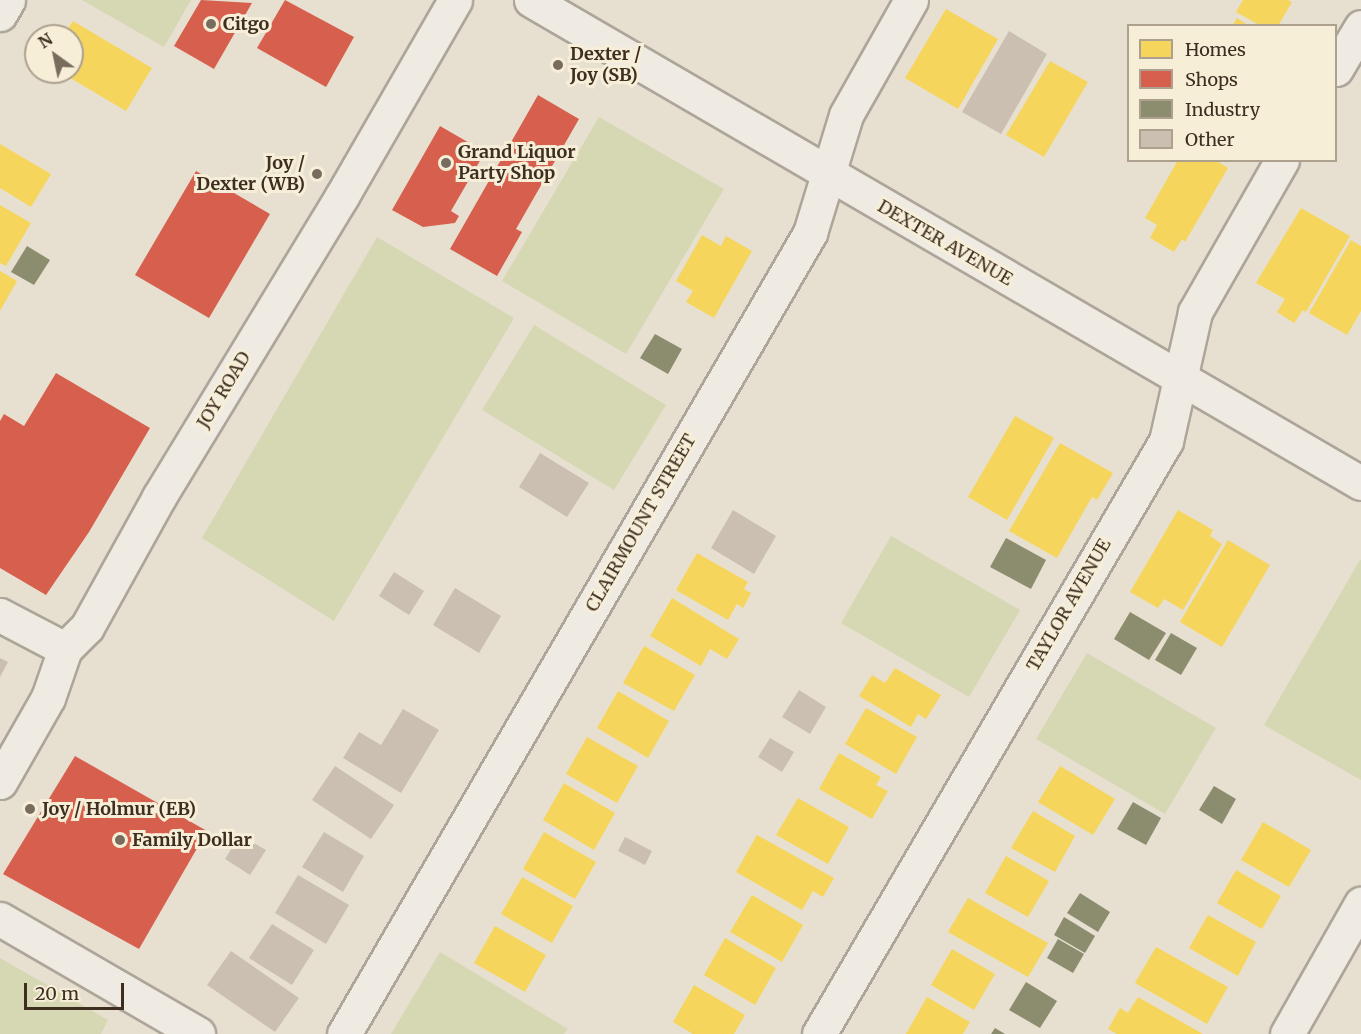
<!DOCTYPE html>
<html>
<head>
<meta charset="utf-8">
<style>
  body { margin:0 }
  #map { position:relative; width:1361px; height:1034px; overflow:hidden; background:#e7e0d1; font-family:Merriweather,serif }
  div>[style] { position:absolute }
  [style*='--x'] { left:calc(var(--x)*1px); top:calc(var(--y)*1px); width:calc(var(--w)*1px); rotate:calc(var(--a)*1deg) }
  .green>* { inset:0; background:#d6d7b3 }
  .homes>* { inset:0; background:#f6d55c }
  .shops>* { inset:0; background:#d6604d }
  .industry>* { inset:0; background:#8c8c6e }
  .building>* { inset:0; background:#cbbfb2 }
  .roads { filter:drop-shadow(2px 0 #ada599) drop-shadow(-2px 0 #ada599) drop-shadow(0 2px #ada599) drop-shadow(0 -2px #ada599) }
  .minor>* { height:33px; margin:-16.5px; padding:0 16.5px; transform-origin:16.5px; border-radius:16.5px; background:#efebe3 }
  .dots>* { width:16px; height:16px; translate:-50% -50%; box-sizing:border-box; border:3px solid #f7eed8; border-radius:50% }
  span { translate:-50% -50%; white-space:nowrap; text-align:center; line-height:1.15; -webkit-text-stroke:6px #f7eed8; paint-order:stroke }
  .poi-label { font-size:18px; color:#3d2e20; font-weight:700 }
  .left { translate:0 -50%; text-align:left }
  .right { translate:-100% -50%; text-align:right }
  .street-label { font-size:18px; color:#3d2e20 }
  .legend { position:absolute; left:1127px; top:24px; width:210px; height:138px; box-sizing:border-box; background:#f7eed8; border:2px solid #ada18e; margin:0; padding:8px 10px; list-style:none; font-size:18px; color:#3d2e20 }
  .legend li { display:flex; align-items:center; gap:12px; height:30px }
  .legend b { width:30px; border:2px solid #ada18e }
  .north { position:absolute; left:24px; top:24px; width:60px; height:60px; box-sizing:border-box; background:#f7eed8; border:2px solid #ada18e; border-radius:50%; rotate:327deg; font-size:16px; font-weight:700; line-height:24px; text-align:center; color:#3d2e20 }
  .north::after { content:''; display:block; margin:auto; width:21px; height:27px; background:#786c5e; clip-path:polygon(50% 0,100% 100%,50% 72%,0 100%) }
  .scale { position:absolute; left:24px; top:983px; width:100px; height:27px; box-sizing:border-box; border:3px solid #3d2e20; border-top:0; padding-left:8px; font-size:18px; line-height:21px; white-space:nowrap; color:#3d2e20; -webkit-text-stroke:4px #f7eed8; paint-order:stroke }
</style>
</head>
<body>
<div id="map">
  <div class="green">
    <i style="clip-path:polygon(82px 0,191px 0,164px 47px)"></i>
    <i style="clip-path:polygon(599px 117px,724px 189px,626px 354px,502px 281px)"></i>
    <i style="clip-path:polygon(377px 237px,514px 318px,334px 621px,202px 538px)"></i>
    <i style="clip-path:polygon(534px 325px,666px 405px,614px 490px,482px 410px)"></i>
    <i style="clip-path:polygon(891px 536px,1020px 610px,969px 697px,841px 623px)"></i>
    <i style="clip-path:polygon(1360px 560px,1361px 560px,1361px 780px,1264px 725px)"></i>
    <i style="clip-path:polygon(1087px 653px,1216px 728px,1165px 814px,1036px 739px)"></i>
    <i style="clip-path:polygon(440px 952px,568px 1029px,564px 1034px,391px 1034px)"></i>
    <i style="clip-path:polygon(0 958px,108px 1020px,101px 1034px,0 1034px)"></i>
  </div>
  <div class="homes">
    <i style="clip-path:polygon(1243px 0,1288px 0,1292px 2px,1278px 26px,1261px 26px,1236px 12px)"></i>
    <i style="clip-path:polygon(946px 9px,998px 39px,958px 109px,905px 78px)"></i>
    <i style="clip-path:polygon(1237px 18px,1249px 26px,1232px 26px)"></i>
    <i style="clip-path:polygon(73px 21px,152px 68px,126px 111px,60px 72px,72px 72px,72px 36px,63px 36px)"></i>
    <i style="clip-path:polygon(1050px 61px,1088px 82px,1044px 157px,1006px 135px)"></i>
    <i style="clip-path:polygon(0 144px,51px 174px,31px 207px,0 188px)"></i>
    <i style="clip-path:polygon(1178px 160px,1215px 160px,1228px 168px,1185px 242px,1182px 239px,1174px 252px,1150px 238px,1157px 225px,1145px 218px)"></i>
    <i style="clip-path:polygon(0 205px,31px 223px,6px 266px,0 263px)"></i>
    <i style="clip-path:polygon(1301px 208px,1350px 236px,1306px 312px,1303px 310px,1294px 323px,1277px 312px,1285px 299px,1256px 283px)"></i>
    <i style="clip-path:polygon(702px 235px,721px 246px,726px 236px,752px 251px,714px 318px,686px 302px,693px 291px,676px 281px)"></i>
    <i style="clip-path:polygon(1351px 240px,1361px 246px,1361px 311px,1347px 335px,1309px 313px)"></i>
    <i style="clip-path:polygon(0 271px,17px 281px,0 311px)"></i>
    <i style="clip-path:polygon(1015px 416px,1054px 438px,1007px 520px,968px 497px)"></i>
    <i style="clip-path:polygon(1060px 443px,1113px 473px,1097px 500px,1092px 497px,1057px 558px,1009px 531px)"></i>
    <i style="clip-path:polygon(1178px 510px,1213px 530px,1210px 536px,1222px 544px,1183px 610px,1164px 599px,1158px 608px,1130px 592px)"></i>
    <i style="clip-path:polygon(1228px 540px,1270px 565px,1222px 647px,1180px 622px)"></i>
    <i style="clip-path:polygon(697px 553px,748px 582px,744px 589px,751px 593px,743px 608px,737px 604px,728px 620px,676px 590px)"></i>
    <i style="clip-path:polygon(672px 598px,739px 639px,727px 659px,710px 649px,701px 666px,650px 636px)"></i>
    <i style="clip-path:polygon(644px 646px,695px 675px,674px 711px,623px 683px)"></i>
    <i style="clip-path:polygon(895px 668px,941px 695px,926px 719px,918px 714px,911px 727px,859px 696px,872px 675px,885px 683px)"></i>
    <i style="clip-path:polygon(618px 691px,669px 721px,648px 758px,597px 728px)"></i>
    <i style="clip-path:polygon(866px 708px,917px 737px,896px 774px,845px 744px)"></i>
    <i style="clip-path:polygon(587px 737px,638px 766px,617px 803px,566px 774px)"></i>
    <i style="clip-path:polygon(839px 753px,881px 777px,876px 785px,888px 791px,872px 819px,819px 789px)"></i>
    <i style="clip-path:polygon(1060px 766px,1115px 799px,1093px 835px,1038px 802px)"></i>
    <i style="clip-path:polygon(564px 783px,615px 813px,594px 850px,543px 820px)"></i>
    <i style="clip-path:polygon(798px 798px,849px 827px,828px 864px,776px 835px)"></i>
    <i style="clip-path:polygon(1033px 811px,1075px 836px,1055px 872px,1011px 848px)"></i>
    <i style="clip-path:polygon(1263px 822px,1311px 850px,1289px 887px,1241px 860px)"></i>
    <i style="clip-path:polygon(544px 832px,596px 862px,575px 899px,523px 869px)"></i>
    <i style="clip-path:polygon(757px 835px,834px 878px,823px 897px,813px 891px,802px 910px,736px 872px)"></i>
    <i style="clip-path:polygon(1006px 856px,1049px 881px,1028px 917px,985px 893px)"></i>
    <i style="clip-path:polygon(1236px 870px,1281px 896px,1262px 929px,1217px 903px)"></i>
    <i style="clip-path:polygon(522px 877px,573px 906px,552px 943px,501px 914px)"></i>
    <i style="clip-path:polygon(752px 895px,803px 925px,782px 962px,730px 932px)"></i>
    <i style="clip-path:polygon(968px 898px,1048px 943px,1028px 977px,948px 932px)"></i>
    <i style="clip-path:polygon(1208px 915px,1256px 942px,1238px 976px,1189px 948px)"></i>
    <i style="clip-path:polygon(495px 926px,546px 955px,525px 992px,474px 963px)"></i>
    <i style="clip-path:polygon(725px 938px,776px 968px,755px 1005px,704px 975px)"></i>
    <i style="clip-path:polygon(1156px 947px,1228px 987px,1207px 1024px,1135px 983px)"></i>
    <i style="clip-path:polygon(952px 949px,995px 974px,974px 1010px,931px 985px)"></i>
    <i style="clip-path:polygon(694px 985px,745px 1015px,734px 1034px,693px 1034px,673px 1022px)"></i>
    <i style="clip-path:polygon(927px 997px,970px 1022px,963px 1034px,906px 1034px)"></i>
    <i style="clip-path:polygon(1138px 997px,1203px 1034px,1117px 1034px,1108px 1029px,1120px 1008px,1128px 1013px)"></i>
  </div>
  <div class="shops">
    <i style="clip-path:polygon(201px 0,252px 3px,214px 69px,174px 46px)"></i>
    <i style="clip-path:polygon(285px 0,354px 37px,326px 87px,257px 48px)"></i>
    <i style="clip-path:polygon(538px 95px,579px 119px,516px 229px,522px 232px,497px 276px,450px 249px)"></i>
    <i style="clip-path:polygon(440px 126px,485px 152px,451px 211px,459px 216px,455px 223px,423px 227px,392px 210px)"></i>
    <i style="clip-path:polygon(196px 171px,270px 214px,209px 318px,135px 275px)"></i>
    <i style="clip-path:polygon(56px 373px,150px 428px,89px 532px,46px 595px,0 568px,0 421px,4px 414px,24px 426px)"></i>
    <i style="clip-path:polygon(75px 756px,207px 831px,139px 949px,3px 874px)"></i>
  </div>
  <div class="industry">
    <i style="clip-path:polygon(27px 246px,50px 260px,34px 285px,11px 272px)"></i>
    <i style="clip-path:polygon(655px 334px,682px 349px,668px 374px,640px 358px)"></i>
    <i style="clip-path:polygon(1006px 538px,1046px 560px,1031px 589px,990px 567px)"></i>
    <i style="clip-path:polygon(1130px 612px,1166px 633px,1149px 660px,1114px 639px)"></i>
    <i style="clip-path:polygon(1171px 633px,1197px 648px,1181px 675px,1155px 660px)"></i>
    <i style="clip-path:polygon(1214px 786px,1236px 799px,1222px 824px,1199px 810px)"></i>
    <i style="clip-path:polygon(1133px 802px,1161px 818px,1146px 845px,1117px 829px)"></i>
    <i style="clip-path:polygon(1080px 893px,1110px 912px,1098px 932px,1067px 913px)"></i>
    <i style="clip-path:polygon(1064px 917px,1095px 936px,1085px 953px,1054px 935px)"></i>
    <i style="clip-path:polygon(1058px 939px,1084px 954px,1073px 973px,1047px 958px)"></i>
    <i style="clip-path:polygon(1026px 982px,1057px 1001px,1040px 1028px,1009px 1010px)"></i>
    <i style="clip-path:polygon(995px 1028px,1005px 1034px,991px 1034px)"></i>
  </div>
  <div class="building">
    <i style="clip-path:polygon(1009px 31px,1047px 54px,1001px 134px,962px 112px)"></i>
    <i style="clip-path:polygon(540px 453px,589px 483px,567px 517px,519px 487px)"></i>
    <i style="clip-path:polygon(733px 510px,776px 536px,754px 574px,711px 548px)"></i>
    <i style="clip-path:polygon(394px 572px,424px 591px,409px 615px,379px 596px)"></i>
    <i style="clip-path:polygon(455px 588px,501px 616px,479px 653px,433px 625px)"></i>
    <i style="clip-path:polygon(0 658px,8px 662px,0 677px)"></i>
    <i style="clip-path:polygon(799px 690px,826px 707px,810px 734px,782px 717px)"></i>
    <i style="clip-path:polygon(403px 709px,439px 730px,401px 793px,343px 758px,359px 732px,381px 745px)"></i>
    <i style="clip-path:polygon(770px 738px,794px 752px,782px 772px,758px 757px)"></i>
    <i style="clip-path:polygon(335px 766px,394px 805px,371px 839px,312px 800px)"></i>
    <i style="clip-path:polygon(324px 832px,364px 856px,343px 892px,302px 867px)"></i>
    <i style="clip-path:polygon(240px 835px,266px 850px,250px 875px,225px 859px)"></i>
    <i style="clip-path:polygon(625px 837px,652px 851px,645px 865px,618px 851px)"></i>
    <i style="clip-path:polygon(298px 875px,349px 905px,326px 944px,275px 913px)"></i>
    <i style="clip-path:polygon(272px 924px,314px 950px,292px 985px,249px 958px)"></i>
    <i style="clip-path:polygon(231px 951px,299px 998px,275px 1032px,207px 985px)"></i>
  </div>
  <div class="roads">
    <div class="minor">
      <i style="--x:531;--y:0;--w:960;--a:30.2"></i>
      <i style="--x:0;--y:14;--w:16;--a:-60"></i>
      <i style="--x:1336;--y:69;--w:49;--a:-59.2"></i>
      <i style="--x:0;--y:615;--w:73;--a:27.6"></i>
      <i style="--x:0;--y:782;--w:97;--a:-60.3"></i>
      <i style="--x:48;--y:698;--w:52;--a:-70.9"></i>
      <i style="--x:65;--y:649;--w:31;--a:-45"></i>
      <i style="--x:87;--y:627;--w:149;--a:-61"></i>
      <i style="--x:159;--y:497;--w:352;--a:-58.7"></i>
      <i style="--x:342;--y:196;--w:226;--a:-60"></i>
      <i style="--x:0;--y:919;--w:229;--a:30.1"></i>
      <i style="--x:344;--y:1034;--w:927;--a:-59.81"></i>
      <i style="--x:810;--y:233;--w:123;--a:-73"></i>
      <i style="--x:846;--y:115;--w:132;--a:-60.5"></i>
      <i style="--x:819;--y:1034;--w:687;--a:-59.67"></i>
      <i style="--x:1166;--y:441;--w:132;--a:-77.3"></i>
      <i style="--x:1195;--y:312;--w:175;--a:-60.2"></i>
      <i style="--x:1287;--y:1034;--w:150;--a:-60.4"></i>
    </div>
  </div>
  <div class="dots">
    <i style="left:211px;top:24px;background:#786c5e"></i>
    <i style="left:558px;top:65px;background:#786c5e"></i>
    <i style="left:446px;top:163px;background:#786c5e"></i>
    <i style="left:317px;top:174px;background:#786c5e"></i>
    <i style="left:30px;top:809px;background:#786c5e"></i>
    <i style="left:120px;top:840px;background:#786c5e"></i>
  </div>
  <div class="poi-label">
    <span class="left" style="left:223px;top:24px">Citgo</span>
    <span class="left" style="left:570px;top:65px">Dexter /<br>Joy (SB)</span>
    <span class="left" style="left:458px;top:163px">Grand Liquor<br>Party Shop</span>
    <span class="right" style="left:305px;top:174px">Joy /<br>Dexter (WB)</span>
    <span class="left" style="left:42px;top:809px">Joy / Holmur (EB)</span>
    <span class="left" style="left:132px;top:840px">Family Dollar</span>
  </div>
  <div class="street-label">
    <span style="left:945px;top:243px;rotate:30deg">DEXTER AVENUE</span>
    <span style="left:224px;top:390px;rotate:-59deg">JOY ROAD</span>
    <span style="left:641px;top:523px;rotate:-60deg">CLAIRMOUNT STREET</span>
    <span style="left:1069px;top:605px;rotate:-60deg">TAYLOR AVENUE</span>
  </div>
  <ul class="legend">
  <li><b style="height:16px;background:#f6d55c"></b>Homes</li>
  <li><b style="height:16px;background:#d6604d"></b>Shops</li>
  <li><b style="height:16px;background:#8c8c6e"></b>Industry</li>
  <li><b style="height:16px;background:#cbbfb2"></b>Other</li>
  </ul>
  <div class="north">N</div>
  <div class="scale">20 m</div>
</div>
</body>
</html>
